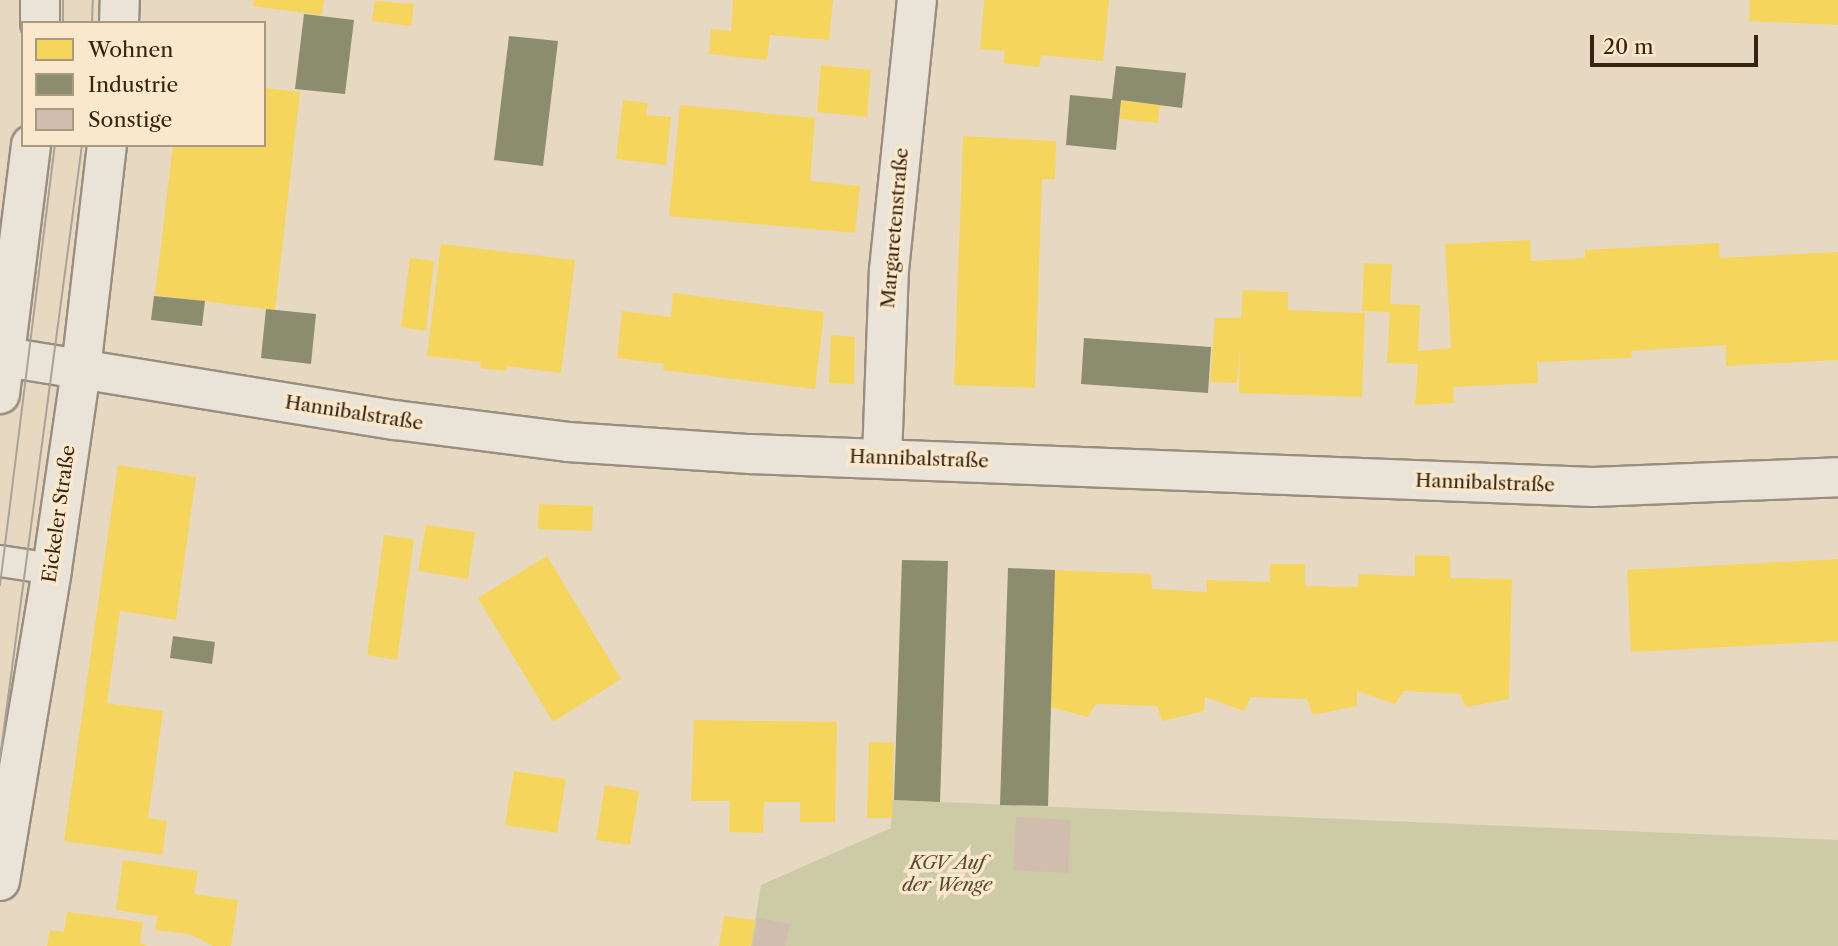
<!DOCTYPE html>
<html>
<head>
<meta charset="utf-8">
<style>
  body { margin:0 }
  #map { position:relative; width:1838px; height:946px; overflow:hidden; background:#e7d8c1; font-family:"Libre Caslon Text",serif }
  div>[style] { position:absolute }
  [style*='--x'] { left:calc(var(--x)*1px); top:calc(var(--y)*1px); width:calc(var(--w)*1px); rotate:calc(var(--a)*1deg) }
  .green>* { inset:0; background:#cdcba6 }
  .homes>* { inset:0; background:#f6d55c }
  .industry>* { inset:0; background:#8c8c6e }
  .building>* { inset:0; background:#d1bdae }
  .roads { filter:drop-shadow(2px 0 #998e7f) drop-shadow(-2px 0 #998e7f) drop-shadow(0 2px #998e7f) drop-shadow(0 -2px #998e7f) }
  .service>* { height:30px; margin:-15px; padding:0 15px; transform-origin:15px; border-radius:15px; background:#eae3d7 }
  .minor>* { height:38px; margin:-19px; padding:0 19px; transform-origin:19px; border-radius:19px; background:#eae3d7 }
  .tertiary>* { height:38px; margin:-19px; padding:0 19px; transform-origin:19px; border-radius:19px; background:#eae3d7 }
  .tram>* { height:2px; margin:-1px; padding:0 1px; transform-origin:1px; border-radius:1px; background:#a9a297 }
  span { translate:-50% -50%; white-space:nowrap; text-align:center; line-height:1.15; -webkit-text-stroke:7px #fae8cc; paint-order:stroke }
  .street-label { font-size:19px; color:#382312 }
  .park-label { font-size:19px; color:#584a31; font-style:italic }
  .legend { position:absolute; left:21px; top:21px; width:245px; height:126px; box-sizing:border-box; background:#fae8cc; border:2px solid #ac9982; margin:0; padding:9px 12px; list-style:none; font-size:21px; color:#382312 }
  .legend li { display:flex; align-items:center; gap:14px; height:35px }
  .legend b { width:35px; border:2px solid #ac9982 }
  .scale { position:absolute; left:1590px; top:35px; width:168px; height:32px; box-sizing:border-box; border:4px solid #382312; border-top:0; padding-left:9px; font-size:21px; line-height:24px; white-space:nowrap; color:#382312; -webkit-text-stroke:5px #fae8cc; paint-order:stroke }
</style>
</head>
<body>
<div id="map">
  <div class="green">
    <i style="clip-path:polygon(892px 800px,1838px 840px,1838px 946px,751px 946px,761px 885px,891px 828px)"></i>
  </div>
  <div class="homes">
    <i style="clip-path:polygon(254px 0,324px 0,322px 15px,253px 6px)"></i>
    <i style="clip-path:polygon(733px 0,833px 0,829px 40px,770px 35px,767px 60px,709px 54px,711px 29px,731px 31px)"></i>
    <i style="clip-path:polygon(984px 0,1109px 0,1103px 61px,1041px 55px,1039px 67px,1003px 63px,1005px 51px,980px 49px)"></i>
    <i style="clip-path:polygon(1750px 0,1838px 0,1838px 25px,1749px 21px)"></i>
    <i style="clip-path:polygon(375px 1px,414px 4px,411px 26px,372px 21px)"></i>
    <i style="clip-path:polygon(821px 65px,871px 70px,867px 117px,817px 112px)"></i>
    <i style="clip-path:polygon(264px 88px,300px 92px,275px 310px,155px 295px,173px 145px,264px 145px)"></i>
    <i style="clip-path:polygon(623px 100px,648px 103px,646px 115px,671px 117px,666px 165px,616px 159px)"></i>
    <i style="clip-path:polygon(1121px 100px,1160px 105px,1158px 123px,1120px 119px)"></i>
    <i style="clip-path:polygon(680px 105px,815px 118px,810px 181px,860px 186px,855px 233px,669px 216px)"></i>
    <i style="clip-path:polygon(963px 136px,1056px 141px,1055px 179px,1042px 179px,1035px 388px,954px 385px)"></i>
    <i style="clip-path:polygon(1530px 240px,1531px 261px,1585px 258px,1585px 250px,1719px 243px,1720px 258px,1838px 252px,1838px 360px,1726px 366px,1726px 345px,1631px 351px,1632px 358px,1537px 362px,1538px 383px,1453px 387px,1454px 403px,1415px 405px,1418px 364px,1387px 363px,1390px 312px,1362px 311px,1364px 263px,1392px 264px,1390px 304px,1420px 305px,1418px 351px,1451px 348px,1445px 244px)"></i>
    <i style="clip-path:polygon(441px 244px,575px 260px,561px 373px,507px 366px,506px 371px,480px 368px,481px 362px,427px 356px)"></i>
    <i style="clip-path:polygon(410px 258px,434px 261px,426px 331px,401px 327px)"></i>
    <i style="clip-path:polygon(1243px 290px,1288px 292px,1288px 310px,1365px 313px,1362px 397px,1239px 393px,1240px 347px,1237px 383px,1210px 382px,1215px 318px,1241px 318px)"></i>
    <i style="clip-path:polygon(673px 293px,824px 312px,815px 389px,663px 370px,664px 364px,617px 358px,622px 311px,671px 317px)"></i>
    <i style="clip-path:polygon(831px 335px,855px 337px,854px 384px,829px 383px)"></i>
    <i style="clip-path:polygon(118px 465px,196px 477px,176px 620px,120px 611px,107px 703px,163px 711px,148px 818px,167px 821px,162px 855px,64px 841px)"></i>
    <i style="clip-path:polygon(539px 504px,593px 506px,592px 531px,538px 529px)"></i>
    <i style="clip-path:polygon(426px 525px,475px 532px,468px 579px,418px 571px)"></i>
    <i style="clip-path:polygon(384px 535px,414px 539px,397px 660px,367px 655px)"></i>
    <i style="clip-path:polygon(1415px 555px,1450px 556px,1450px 578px,1512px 579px,1509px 699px,1466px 707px,1460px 694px,1404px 691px,1395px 704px,1357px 691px,1357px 706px,1313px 715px,1307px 699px,1251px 697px,1244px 711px,1205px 697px,1204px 711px,1162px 721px,1157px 706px,1096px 704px,1088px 717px,1050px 707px,1055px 570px,1151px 574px,1152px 589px,1207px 592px,1206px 580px,1270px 582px,1270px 564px,1305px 564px,1305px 586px,1358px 587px,1359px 574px,1415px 576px)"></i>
    <i style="clip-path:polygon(547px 556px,621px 679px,553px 722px,478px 598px)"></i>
    <i style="clip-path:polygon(1838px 559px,1838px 641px,1631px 652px,1627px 570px)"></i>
    <i style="clip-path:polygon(694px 720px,837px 722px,835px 822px,800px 822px,800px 802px,764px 802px,763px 833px,729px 832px,730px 801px,691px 801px)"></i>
    <i style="clip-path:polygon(869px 742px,894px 743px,892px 818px,867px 818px)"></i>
    <i style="clip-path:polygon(514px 771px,566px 779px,557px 833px,505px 825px)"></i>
    <i style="clip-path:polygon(605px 785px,639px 791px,630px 845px,596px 840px)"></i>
    <i style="clip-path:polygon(123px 860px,198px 871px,194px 894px,238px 900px,231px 946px,213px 946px,189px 934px,155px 930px,157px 916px,116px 910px)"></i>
    <i style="clip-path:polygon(67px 912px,143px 922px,140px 943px,148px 946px,47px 946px,50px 930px,64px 932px)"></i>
    <i style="clip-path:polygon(724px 916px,755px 920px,751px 946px,719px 946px)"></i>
  </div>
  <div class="industry">
    <i style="clip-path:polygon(304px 14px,354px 20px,345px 94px,295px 89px)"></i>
    <i style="clip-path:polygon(509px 36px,558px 41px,543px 166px,494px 160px)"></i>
    <i style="clip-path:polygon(1116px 66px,1186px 73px,1182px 108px,1121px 100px,1116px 150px,1066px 145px,1070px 95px,1112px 99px)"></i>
    <i style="clip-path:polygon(154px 296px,205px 301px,202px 326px,151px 320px)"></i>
    <i style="clip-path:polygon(266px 309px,316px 314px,311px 364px,261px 358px)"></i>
    <i style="clip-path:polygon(1084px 338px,1211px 347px,1208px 393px,1081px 384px)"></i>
    <i style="clip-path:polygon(902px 560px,948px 561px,940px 802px,894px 800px)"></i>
    <i style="clip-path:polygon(1008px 568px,1055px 570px,1048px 806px,1000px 805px)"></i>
    <i style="clip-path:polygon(173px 636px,215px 642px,212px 664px,170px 658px)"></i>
  </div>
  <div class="building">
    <i style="clip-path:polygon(1016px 817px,1071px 820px,1068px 873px,1013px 870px)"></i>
    <i style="clip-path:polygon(758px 918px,790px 924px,785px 946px,753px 946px)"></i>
  </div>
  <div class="roads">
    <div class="service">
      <i style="--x:0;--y:561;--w:53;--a:8.7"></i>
    </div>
    <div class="minor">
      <i style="--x:5;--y:357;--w:395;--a:9.2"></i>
      <i style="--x:395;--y:420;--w:174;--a:7.2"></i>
      <i style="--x:568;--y:442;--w:183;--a:3.8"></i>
      <i style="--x:751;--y:454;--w:843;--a:2.24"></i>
      <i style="--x:1593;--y:487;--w:245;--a:-2.3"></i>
      <i style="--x:882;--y:458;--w:188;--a:-87.9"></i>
      <i style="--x:889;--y:270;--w:271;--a:-84.1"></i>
    </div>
    <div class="tertiary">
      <i style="--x:40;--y:0;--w:23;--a:90"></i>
      <i style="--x:119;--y:23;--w:23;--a:-88"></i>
      <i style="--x:0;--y:394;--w:251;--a:-82.9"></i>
      <i style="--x:0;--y:881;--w:316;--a:-80.5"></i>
      <i style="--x:52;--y:569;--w:202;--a:-81.7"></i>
      <i style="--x:81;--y:369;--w:226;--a:-83.4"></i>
    </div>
  </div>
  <div class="tram">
    <i style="--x:63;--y:0;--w:23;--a:90"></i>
    <i style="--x:92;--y:23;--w:23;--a:-88"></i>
    <i style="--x:0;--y:585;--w:443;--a:-82.9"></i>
    <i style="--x:0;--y:758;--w:618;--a:-82.38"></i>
  </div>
  <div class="street-label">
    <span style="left:895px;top:228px;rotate:-85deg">Margaretenstraße</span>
    <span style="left:354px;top:413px;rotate:9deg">Hannibalstraße</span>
    <span style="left:919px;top:459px;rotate:2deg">Hannibalstraße</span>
    <span style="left:1485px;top:483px;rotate:2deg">Hannibalstraße</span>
    <span style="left:59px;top:514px;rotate:-82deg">Eickeler Straße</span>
  </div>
  <div class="park-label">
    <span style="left:947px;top:874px">KGV Auf<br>der Wenge</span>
  </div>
  <ul class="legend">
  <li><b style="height:19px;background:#f6d55c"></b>Wohnen</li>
  <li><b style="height:19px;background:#8c8c6e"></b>Industrie</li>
  <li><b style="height:19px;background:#d1bdae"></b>Sonstige</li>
  </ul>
  <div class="scale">20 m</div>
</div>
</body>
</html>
